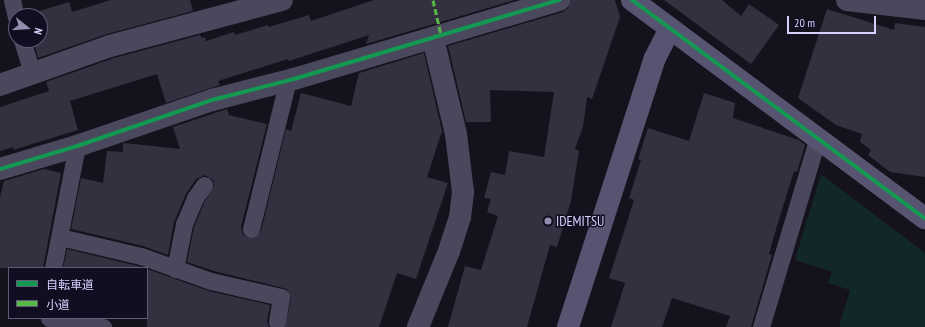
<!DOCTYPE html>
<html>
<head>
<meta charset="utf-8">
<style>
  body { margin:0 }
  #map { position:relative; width:925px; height:327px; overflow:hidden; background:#15121d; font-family:"PT Sans Narrow","Noto Sans JP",sans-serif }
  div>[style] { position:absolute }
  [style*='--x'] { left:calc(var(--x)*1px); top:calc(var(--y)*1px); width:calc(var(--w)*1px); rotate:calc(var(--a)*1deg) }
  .green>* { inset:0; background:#122828 }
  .building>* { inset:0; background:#33303f }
  .lane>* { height:17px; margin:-8.5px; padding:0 8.5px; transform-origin:8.5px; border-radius:8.5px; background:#49485d }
  .street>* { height:22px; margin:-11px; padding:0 11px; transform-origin:11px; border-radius:11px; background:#49485d }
  .secondary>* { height:22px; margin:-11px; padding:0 11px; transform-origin:11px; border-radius:11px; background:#565470 }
  .quiet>* { height:3px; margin-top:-1.5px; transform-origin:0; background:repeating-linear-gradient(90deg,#58b947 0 6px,transparent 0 9px) }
  .cycleway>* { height:4px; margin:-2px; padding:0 2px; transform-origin:2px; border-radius:2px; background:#139951 }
  .dots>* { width:11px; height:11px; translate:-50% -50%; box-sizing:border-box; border:2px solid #120e21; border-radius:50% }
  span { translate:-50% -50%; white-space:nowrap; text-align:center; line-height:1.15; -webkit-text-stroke:3px #120e21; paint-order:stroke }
  .poi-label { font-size:14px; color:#d6d0fd }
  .left { translate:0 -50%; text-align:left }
  .legend { position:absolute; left:8px; top:267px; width:140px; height:52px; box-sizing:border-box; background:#120e21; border:1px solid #605c79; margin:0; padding:5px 7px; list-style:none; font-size:12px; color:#d6d0fd }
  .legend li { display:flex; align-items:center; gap:8px; height:20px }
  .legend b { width:20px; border:1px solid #605c79 }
  .north { position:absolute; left:8px; top:8px; width:40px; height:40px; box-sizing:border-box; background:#120e21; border:1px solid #605c79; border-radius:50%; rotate:107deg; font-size:11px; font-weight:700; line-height:16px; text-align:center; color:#d6d0fd }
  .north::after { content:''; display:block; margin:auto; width:14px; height:18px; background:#928eaf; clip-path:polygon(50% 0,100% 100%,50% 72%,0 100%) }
  .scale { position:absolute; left:787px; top:16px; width:89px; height:18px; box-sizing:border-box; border:2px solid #d6d0fd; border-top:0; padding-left:5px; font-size:12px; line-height:14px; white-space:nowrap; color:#d6d0fd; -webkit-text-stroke:3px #120e21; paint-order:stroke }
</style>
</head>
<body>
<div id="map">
  <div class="green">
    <i style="clip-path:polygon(821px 174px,925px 253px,925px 327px,839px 327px,850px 290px,828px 283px,832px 272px,795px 260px)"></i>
  </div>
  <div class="building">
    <i style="clip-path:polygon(111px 0,190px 0,193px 11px,107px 34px,38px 58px,33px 40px,40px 40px,40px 16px,26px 15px,69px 2px,72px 12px)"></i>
    <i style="clip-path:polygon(374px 0,515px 0,366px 44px,369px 35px,289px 61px,288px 59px,218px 81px,220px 85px,166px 103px,157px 74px,70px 101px,78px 130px,13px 150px,14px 147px,0 151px,0 107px,49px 91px,46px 82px,114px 58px,200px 35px,202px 38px,205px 37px,206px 41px,234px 32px,235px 35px,268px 25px,269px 27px,309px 15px,311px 21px)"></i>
    <i style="clip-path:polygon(571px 0,615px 0,620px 17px,592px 99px,587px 97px,583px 127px,575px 149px,579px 151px,571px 201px,557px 247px,550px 245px,527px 327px,448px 327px,465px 266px,481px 270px,498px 216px,487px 212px,491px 199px,484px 198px,491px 172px,505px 175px,509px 151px,544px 157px,554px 92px,490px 90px,491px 122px,466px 122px,448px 46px,563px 12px,568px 8px)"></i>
    <i style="clip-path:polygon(664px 0,722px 0,741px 16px,749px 4px,779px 25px,751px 64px)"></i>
    <i style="clip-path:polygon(827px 9px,894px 30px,895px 23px,925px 27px,925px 177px,890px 172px,868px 155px,871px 150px,860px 142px,862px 134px,836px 125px,798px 98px)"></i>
    <i style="clip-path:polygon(424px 53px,442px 131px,427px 177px,448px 183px,416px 279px,397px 273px,379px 327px,285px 327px,291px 298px,287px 289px,214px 271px,187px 262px,194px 227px,204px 203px,214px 186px,213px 180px,205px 175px,196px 179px,186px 194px,174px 222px,168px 255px,143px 246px,71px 229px,81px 178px,103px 183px,107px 151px,123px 152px,123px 143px,125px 143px,180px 149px,173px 127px,227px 109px,229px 115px,267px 124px,241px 227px,242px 232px,244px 236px,254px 238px,261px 231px,286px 129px,291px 131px,301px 93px,351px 106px,359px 73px)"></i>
    <i style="clip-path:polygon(704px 93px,735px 103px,733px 118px,799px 140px,805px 145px,797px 172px,794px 171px,777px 226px,769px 254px,772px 255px,751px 327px,726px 327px,730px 316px,672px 298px,662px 327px,611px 327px,625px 283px,609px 278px,634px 200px,629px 198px,641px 160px,638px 159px,648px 128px,689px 141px)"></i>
    <i style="clip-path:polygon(44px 169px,61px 173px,43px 268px,0 268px,0 197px,4px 181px)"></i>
    <i style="clip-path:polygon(67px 249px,138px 266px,145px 268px,63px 268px)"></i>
    <i style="clip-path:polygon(147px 269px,209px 291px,270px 305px,267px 321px,269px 327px,147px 327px)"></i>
  </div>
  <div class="lane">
    <i style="--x:12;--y:0;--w:18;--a:77"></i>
    <i style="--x:22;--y:40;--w:34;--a:73"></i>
    <i style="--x:251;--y:229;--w:154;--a:-76.1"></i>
    <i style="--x:60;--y:237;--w:83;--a:13.2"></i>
    <i style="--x:141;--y:256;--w:74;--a:19.7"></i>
    <i style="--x:211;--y:281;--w:72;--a:12.9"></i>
    <i style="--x:281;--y:297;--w:25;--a:99"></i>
    <i style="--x:53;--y:268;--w:124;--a:-78.9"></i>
    <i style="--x:175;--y:269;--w:46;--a:-78.7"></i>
    <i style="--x:184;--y:224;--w:28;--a:-67"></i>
    <i style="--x:195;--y:198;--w:16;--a:-55"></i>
    <i style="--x:49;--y:318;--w:55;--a:9.5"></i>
    <i style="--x:761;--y:327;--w:198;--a:-73.3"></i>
  </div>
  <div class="street">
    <i style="--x:847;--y:0;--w:79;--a:6.6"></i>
    <i style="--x:0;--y:85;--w:117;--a:-19.5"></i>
    <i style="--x:110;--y:46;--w:178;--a:-15"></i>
    <i style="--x:0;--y:169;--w:80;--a:-16.6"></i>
    <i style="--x:77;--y:146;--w:143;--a:-18.8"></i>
    <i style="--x:212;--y:100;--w:85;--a:-14.4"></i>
    <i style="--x:294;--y:79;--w:277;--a:-16.6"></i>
    <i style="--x:418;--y:327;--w:82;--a:-67.8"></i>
    <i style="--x:449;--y:251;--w:36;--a:-72"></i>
    <i style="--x:460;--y:217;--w:25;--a:-83"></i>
    <i style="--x:463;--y:192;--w:58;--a:-96.9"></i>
    <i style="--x:456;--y:134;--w:99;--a:-103.5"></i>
  </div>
  <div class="secondary">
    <i style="--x:632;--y:0;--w:365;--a:36.7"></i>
    <i style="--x:568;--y:327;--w:281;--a:-72.1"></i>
    <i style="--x:654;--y:60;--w:35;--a:-63"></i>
  </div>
  <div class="quiet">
    <i style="--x:433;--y:0;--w:36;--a:77"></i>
  </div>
  <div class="cycleway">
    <i style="--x:632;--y:0;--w:365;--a:36.7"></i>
    <i style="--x:0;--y:169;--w:80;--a:-16.6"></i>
    <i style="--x:77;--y:146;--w:143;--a:-18.8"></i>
    <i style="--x:212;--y:100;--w:85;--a:-14.4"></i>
    <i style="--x:294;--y:79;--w:277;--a:-16.6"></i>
  </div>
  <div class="dots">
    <i style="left:548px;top:221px;background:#928eaf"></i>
  </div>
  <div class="poi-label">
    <span class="left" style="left:556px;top:221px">IDEMITSU</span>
  </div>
  <ul class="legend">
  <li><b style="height:5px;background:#139951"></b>自転車道</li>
  <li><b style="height:5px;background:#58b947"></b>小道</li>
  </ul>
  <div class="north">N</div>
  <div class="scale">20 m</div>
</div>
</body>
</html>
